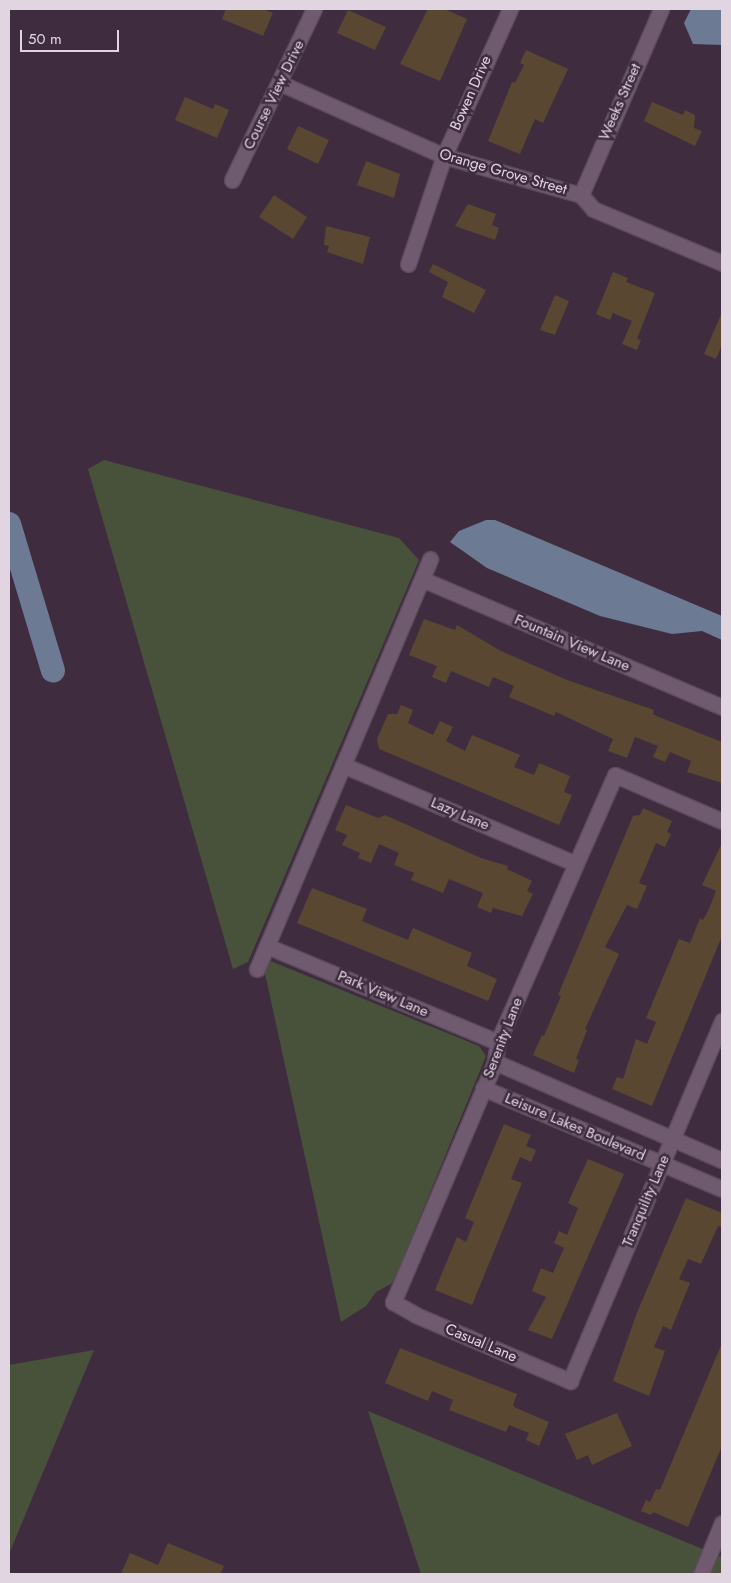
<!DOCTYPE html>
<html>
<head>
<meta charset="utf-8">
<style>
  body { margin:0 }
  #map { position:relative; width:731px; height:1583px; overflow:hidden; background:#3f2c3f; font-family:Jost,sans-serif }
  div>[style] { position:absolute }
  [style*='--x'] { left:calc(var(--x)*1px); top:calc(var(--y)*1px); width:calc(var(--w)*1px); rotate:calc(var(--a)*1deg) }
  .green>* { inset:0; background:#48523a }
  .water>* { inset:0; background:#6c7a94 }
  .river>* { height:24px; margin:-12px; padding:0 12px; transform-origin:12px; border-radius:12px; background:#6c7a94 }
  .building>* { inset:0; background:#594731 }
  .roads { filter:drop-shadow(1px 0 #5a4a5a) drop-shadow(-1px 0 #5a4a5a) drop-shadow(0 1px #5a4a5a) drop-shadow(0 -1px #5a4a5a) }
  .minor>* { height:15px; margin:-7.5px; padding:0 7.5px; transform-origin:7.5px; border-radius:7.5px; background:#6f5a6f }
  span { translate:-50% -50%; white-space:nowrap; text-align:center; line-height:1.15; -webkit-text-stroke:5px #3f2c3f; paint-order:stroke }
  .street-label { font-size:15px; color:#e1d5e1 }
  .frame { position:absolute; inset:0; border:10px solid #e1d5e1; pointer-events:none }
  .scale { position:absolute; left:20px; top:30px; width:99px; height:22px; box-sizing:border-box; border:2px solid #e1d5e1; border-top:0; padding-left:6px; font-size:15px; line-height:18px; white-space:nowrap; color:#e1d5e1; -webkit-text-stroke:4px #3f2c3f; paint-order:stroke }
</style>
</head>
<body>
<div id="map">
  <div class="green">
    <i style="clip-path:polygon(104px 460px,399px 538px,419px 560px,248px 962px,233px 969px,88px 469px)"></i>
    <i style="clip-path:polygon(268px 960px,479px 1046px,486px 1056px,396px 1276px,391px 1284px,376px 1292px,366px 1306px,341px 1322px,264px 969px)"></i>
    <i style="clip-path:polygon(94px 1350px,9px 1554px,9px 1365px)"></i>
    <i style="clip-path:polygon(368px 1411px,722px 1557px,722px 1574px,421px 1574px)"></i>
  </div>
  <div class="water">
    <i style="clip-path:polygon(691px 9px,722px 9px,722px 45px,693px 44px,684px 23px)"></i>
    <i style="clip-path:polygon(486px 520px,495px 520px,722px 616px,722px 640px,702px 631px,672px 634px,600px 616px,487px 568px,450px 542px,459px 531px)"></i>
  </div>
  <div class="river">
    <i style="--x:9;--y:524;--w:153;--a:73.3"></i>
  </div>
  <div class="building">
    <i style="clip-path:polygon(226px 9px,262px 9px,273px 13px,263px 36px,222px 19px)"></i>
    <i style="clip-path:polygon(428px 9px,444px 9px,467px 19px,440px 81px,400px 64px)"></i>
    <i style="clip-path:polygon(348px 10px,386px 27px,375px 50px,337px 33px)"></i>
    <i style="clip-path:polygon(526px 50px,568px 69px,543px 123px,535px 119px,520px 154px,488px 141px,512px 82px,515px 83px,524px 65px,520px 63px)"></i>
    <i style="clip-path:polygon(185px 97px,213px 109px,215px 104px,229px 110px,217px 138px,175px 120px)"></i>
    <i style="clip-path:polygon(652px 102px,683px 115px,685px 110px,695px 115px,694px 128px,702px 131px,695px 146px,644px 121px)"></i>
    <i style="clip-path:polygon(298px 126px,329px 140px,318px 164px,287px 149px)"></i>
    <i style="clip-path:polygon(366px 161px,400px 174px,394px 198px,357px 185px)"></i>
    <i style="clip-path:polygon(274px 195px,307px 217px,293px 239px,259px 217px)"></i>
    <i style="clip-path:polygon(468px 204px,496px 214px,492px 225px,499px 228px,495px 240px,455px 226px)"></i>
    <i style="clip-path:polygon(326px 226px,370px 237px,363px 264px,327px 252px,329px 246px,324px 245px)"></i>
    <i style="clip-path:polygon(433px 264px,486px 290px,474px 313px,442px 297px,448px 282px,429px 272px)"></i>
    <i style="clip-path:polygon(613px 272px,628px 278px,626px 282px,655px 293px,637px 339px,641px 340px,637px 350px,622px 344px,632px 321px,613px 313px,610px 320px,596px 314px)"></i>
    <i style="clip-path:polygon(555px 295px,569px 301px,555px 335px,540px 330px)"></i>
    <i style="clip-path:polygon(722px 312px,722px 344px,716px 359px,704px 354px)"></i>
    <i style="clip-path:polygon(424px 619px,455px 630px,457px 625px,501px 651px,567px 680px,654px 710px,653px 714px,659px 717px,722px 742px,722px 783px,687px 772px,691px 761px,670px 752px,665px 762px,653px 757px,658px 746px,635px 737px,627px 758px,608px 751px,613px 739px,556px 712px,554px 716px,509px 697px,514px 686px,493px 677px,489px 687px,451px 671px,446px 683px,432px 677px,437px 666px,409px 655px)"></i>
    <i style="clip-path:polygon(401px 705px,413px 710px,408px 723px,433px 735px,440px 721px,453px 727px,446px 741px,465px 751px,472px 735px,520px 755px,514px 767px,534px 775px,539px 763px,570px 776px,564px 792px,572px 795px,559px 825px,379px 749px,377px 739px,388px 714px,397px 714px)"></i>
    <i style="clip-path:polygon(346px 805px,378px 818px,385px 815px,481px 858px,508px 866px,507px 869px,532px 881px,527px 891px,533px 894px,522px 916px,493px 908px,491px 913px,477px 907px,483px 893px,449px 879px,443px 893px,411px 880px,414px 873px,394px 865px,399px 853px,379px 844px,371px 863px,358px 858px,360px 853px,342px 845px,347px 835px,335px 830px)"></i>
    <i style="clip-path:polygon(643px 808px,672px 821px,667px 832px,671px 834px,665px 847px,656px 843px,639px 883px,647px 886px,637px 909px,627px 905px,605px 947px,619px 954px,585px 1029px,587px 1030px,576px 1059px,579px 1060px,574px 1073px,533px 1055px,542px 1035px,544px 1036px,561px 996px,558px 995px,633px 816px,640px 815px)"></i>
    <i style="clip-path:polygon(722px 843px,722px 936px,652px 1106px,612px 1089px,617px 1077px,623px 1079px,636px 1039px,647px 1044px,656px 1022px,646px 1018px,679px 939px,690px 943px,700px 918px,703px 920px,708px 911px,716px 891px,702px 885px)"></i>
    <i style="clip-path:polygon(312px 888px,367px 909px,362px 921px,408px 940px,413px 928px,472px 953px,467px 966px,497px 979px,488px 1001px,297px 923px)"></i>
    <i style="clip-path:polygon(504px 1124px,531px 1135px,526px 1146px,536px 1150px,531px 1162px,520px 1157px,511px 1179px,522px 1183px,472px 1305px,435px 1290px,457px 1237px,466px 1242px,474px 1222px,465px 1218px)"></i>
    <i style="clip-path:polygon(588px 1159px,624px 1174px,552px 1339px,528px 1330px,546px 1297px,532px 1291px,541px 1268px,553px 1273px,564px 1248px,554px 1243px,559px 1231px,567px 1235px,578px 1208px,568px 1203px)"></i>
    <i style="clip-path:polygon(686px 1198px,722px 1213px,722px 1227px,718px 1226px,701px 1264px,688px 1259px,679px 1279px,690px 1283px,671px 1330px,663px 1326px,654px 1347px,665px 1351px,649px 1396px,613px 1381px,636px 1315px)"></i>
    <i style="clip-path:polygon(722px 1343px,722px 1446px,688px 1527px,653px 1512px,651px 1515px,641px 1511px,646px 1500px,650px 1502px,656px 1489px,660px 1490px)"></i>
    <i style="clip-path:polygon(400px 1348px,517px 1394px,513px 1405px,516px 1408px,549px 1422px,539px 1446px,526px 1440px,529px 1433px,509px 1425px,506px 1432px,449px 1410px,453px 1400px,432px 1391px,428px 1401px,385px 1383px)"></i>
    <i style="clip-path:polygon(617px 1413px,632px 1446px,592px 1465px,588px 1455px,577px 1460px,565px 1434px)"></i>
    <i style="clip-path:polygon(168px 1543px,224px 1566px,220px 1574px,121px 1574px,130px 1553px,158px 1565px)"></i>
  </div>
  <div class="roads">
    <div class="minor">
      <i style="--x:280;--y:83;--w:180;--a:24"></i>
      <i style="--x:444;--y:156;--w:142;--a:15.9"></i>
      <i style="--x:581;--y:195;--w:18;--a:49"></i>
      <i style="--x:593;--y:209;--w:140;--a:22.7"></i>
      <i style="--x:232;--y:180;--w:190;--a:-64.4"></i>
      <i style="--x:581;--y:195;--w:202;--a:-66.7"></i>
      <i style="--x:408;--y:264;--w:114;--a:-71.6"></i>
      <i style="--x:444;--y:156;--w:161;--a:-65.8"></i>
      <i style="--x:422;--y:579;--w:326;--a:23.1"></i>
      <i style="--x:343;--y:765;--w:253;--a:23"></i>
      <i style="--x:722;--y:821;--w:116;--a:-156.7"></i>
      <i style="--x:615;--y:775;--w:292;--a:113.7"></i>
      <i style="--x:498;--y:1042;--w:20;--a:99"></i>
      <i style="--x:495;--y:1062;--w:261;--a:113"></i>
      <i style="--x:393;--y:1302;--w:26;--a:29"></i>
      <i style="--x:416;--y:1315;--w:168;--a:23.2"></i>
      <i style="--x:570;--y:1381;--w:391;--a:-67.1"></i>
      <i style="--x:267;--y:946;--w:250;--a:22.6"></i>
      <i style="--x:257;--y:969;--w:445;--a:-67.1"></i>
      <i style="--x:495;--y:1062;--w:247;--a:23.4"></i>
      <i style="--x:483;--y:1088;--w:259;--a:22.9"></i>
      <i style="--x:701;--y:1574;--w:55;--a:-67.6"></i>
    </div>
  </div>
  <div class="street-label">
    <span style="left:471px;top:93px;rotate:-66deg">Bowen Drive</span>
    <span style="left:274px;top:95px;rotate:-64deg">Course View Drive</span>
    <span style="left:620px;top:102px;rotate:-66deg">Weeks Street</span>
    <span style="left:503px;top:172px;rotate:16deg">Orange Grove Street</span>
    <span style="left:572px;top:643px;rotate:23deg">Fountain View Lane</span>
    <span style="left:460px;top:814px;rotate:23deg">Lazy Lane</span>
    <span style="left:383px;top:994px;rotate:23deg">Park View Lane</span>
    <span style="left:503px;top:1038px;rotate:-69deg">Serenity Lane</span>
    <span style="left:575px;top:1127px;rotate:23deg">Leisure Lakes Boulevard</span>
    <span style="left:646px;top:1201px;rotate:-67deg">Tranquility Lane</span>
    <span style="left:481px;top:1343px;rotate:23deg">Casual Lane</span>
  </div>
  <div class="frame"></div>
  <div class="scale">50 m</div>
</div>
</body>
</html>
